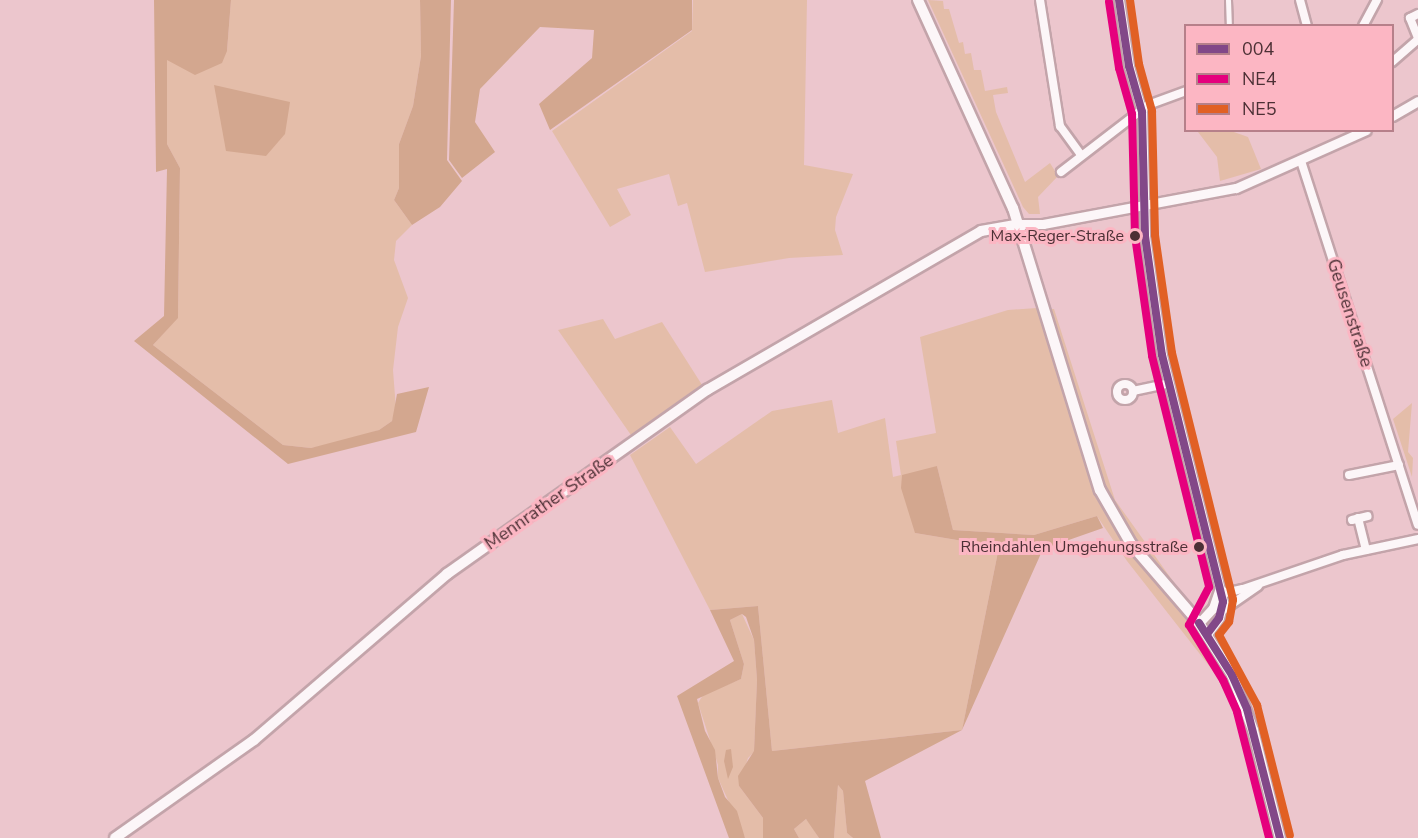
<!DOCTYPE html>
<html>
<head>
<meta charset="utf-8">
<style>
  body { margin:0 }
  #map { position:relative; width:1418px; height:838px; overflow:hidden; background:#ecc6cd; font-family:"Nunito Sans",sans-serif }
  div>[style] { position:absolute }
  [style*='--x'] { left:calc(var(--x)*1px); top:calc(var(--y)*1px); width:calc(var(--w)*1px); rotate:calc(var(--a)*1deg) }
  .green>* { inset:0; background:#e4bda9 }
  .forest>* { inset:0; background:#d3a78f }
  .roads { filter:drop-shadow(2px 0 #c3a4aa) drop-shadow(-2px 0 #c3a4aa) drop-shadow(0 2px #c3a4aa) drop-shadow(0 -2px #c3a4aa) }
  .pedestrian>* { height:5px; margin:-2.5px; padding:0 2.5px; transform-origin:2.5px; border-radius:2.5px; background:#fcf6f8 }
  .minor>* { height:8px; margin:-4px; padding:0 4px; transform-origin:4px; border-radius:4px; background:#fcf6f8 }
  .minor>.ring { margin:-4px; padding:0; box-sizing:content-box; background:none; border:8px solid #fcf6f8; border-radius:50% }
  .tertiary>* { height:9px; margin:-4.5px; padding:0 4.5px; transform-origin:4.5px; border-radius:4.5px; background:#fcf6f8 }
  .secondary>* { height:10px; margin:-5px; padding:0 5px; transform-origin:5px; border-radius:5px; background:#fcf6f8 }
  .bus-1>* { height:8px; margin:-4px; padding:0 4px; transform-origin:4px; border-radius:4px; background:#824888 }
  .bus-2>* { height:8px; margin:-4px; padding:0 4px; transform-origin:4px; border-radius:4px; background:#e5007d }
  .bus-3>* { height:8px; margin:-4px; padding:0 4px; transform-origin:4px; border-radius:4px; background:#e16024 }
  .dots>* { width:16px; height:16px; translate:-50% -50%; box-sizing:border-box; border:3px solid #fcb6c3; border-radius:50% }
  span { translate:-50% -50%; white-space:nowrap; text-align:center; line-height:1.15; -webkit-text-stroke:6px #fcb6c3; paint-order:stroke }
  .bus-label { font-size:16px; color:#4c3035 }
  .right { translate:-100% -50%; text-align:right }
  .street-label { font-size:18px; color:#4c3035 }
  .legend { position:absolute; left:1184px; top:24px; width:210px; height:108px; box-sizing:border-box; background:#fcb6c3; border:2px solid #b6808a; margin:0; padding:8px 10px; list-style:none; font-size:18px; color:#4c3035 }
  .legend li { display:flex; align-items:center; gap:12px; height:30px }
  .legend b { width:30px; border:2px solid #b6808a }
</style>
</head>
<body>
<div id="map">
  <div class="green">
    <i style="clip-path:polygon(231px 0,420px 0,421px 56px,413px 106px,399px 144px,399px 188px,394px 200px,412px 225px,396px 241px,394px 260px,408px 298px,398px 327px,393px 370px,396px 409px,392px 421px,379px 430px,349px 441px,311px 448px,283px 445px,153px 345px,178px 317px,180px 168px,167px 144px,167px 59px,227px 51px)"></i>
    <i style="clip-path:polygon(693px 0,807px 0,804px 165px,853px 174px,836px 217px,835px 230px,843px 255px,789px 258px,705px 272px,687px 203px,678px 206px,669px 174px,617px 189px,631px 215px,610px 227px,552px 131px,692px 31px)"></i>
    <i style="clip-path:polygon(928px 0,943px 1px,944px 9px,949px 9px,959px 43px,963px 42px,965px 54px,971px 53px,974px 70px,981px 70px,985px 91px,1007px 87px,1008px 93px,993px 95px,996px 112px,1025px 182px,1050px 163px,1058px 176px,1038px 197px,1040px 214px,1029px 214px,1023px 207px)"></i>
    <i style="clip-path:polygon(1201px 131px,1231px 131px,1248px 137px,1261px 169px,1220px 181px,1217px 157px,1198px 132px)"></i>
    <i style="clip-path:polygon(1037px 308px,1094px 491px,1133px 554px,1191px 621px,1230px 683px,1220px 669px,1210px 667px,1127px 561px,1097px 516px,1034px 535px,953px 530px,937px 466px,915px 533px,999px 547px,962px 730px,772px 751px,758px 606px,710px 610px,630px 455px,670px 427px,696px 464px,772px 411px,832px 400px,838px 433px,885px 418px,893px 477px,901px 475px,896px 441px,936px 433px,920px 337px,1008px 310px)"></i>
    <i style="clip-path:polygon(1050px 309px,1054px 309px,1115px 500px,1190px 605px,1139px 545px,1107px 492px)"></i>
    <i style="clip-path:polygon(603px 319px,615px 339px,662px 322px,704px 388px,633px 438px,558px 330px)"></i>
    <i style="clip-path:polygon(1412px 403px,1408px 452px,1413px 458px,1412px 477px,1393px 419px)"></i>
    <i style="clip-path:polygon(742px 614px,754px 640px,757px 680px,754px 752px,748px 758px,739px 786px,763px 818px,763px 838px,745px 838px,718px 778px,718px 765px,698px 703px,703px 695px,741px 679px,744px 664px,730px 620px)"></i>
    <i style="clip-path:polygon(1250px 734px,1265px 794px,1261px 798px,1246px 735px)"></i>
    <i style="clip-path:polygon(838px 785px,843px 791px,847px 833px,853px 838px,834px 838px)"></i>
    <i style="clip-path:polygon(806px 819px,809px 822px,819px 838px,799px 838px,794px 829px)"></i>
  </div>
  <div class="forest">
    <i style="clip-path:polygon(154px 0,231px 0,227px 51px,222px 63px,195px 75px,167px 60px,167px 144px,180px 168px,178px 318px,153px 345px,283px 445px,311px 448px,379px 430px,392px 421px,397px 394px,429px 387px,416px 432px,288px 464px,134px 341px,164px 316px,167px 169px,156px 172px)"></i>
    <i style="clip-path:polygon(420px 0,451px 0,447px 160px,462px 181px,440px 207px,412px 225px,394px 200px,399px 188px,399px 144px,413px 106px,421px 56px)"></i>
    <i style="clip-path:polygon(454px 0,692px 0,692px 30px,550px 130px,539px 104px,592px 58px,594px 30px,540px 27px,480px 89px,475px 122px,495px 152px,462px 178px,449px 160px)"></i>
    <i style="clip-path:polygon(214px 85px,290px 102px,285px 134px,266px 156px,226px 151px)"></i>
    <i style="clip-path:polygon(937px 466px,953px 530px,1034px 535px,1097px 516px,1103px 528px,1043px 549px,962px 730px,865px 781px,881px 838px,853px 838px,847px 833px,843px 791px,838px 785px,834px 838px,819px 838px,806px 819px,794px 829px,799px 838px,763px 838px,763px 818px,739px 786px,738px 776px,754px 751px,757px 680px,754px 640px,746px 617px,742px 614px,730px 620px,744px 664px,741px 679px,697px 699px,705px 731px,715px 750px,718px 778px,725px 797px,737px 811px,745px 838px,729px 838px,677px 696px,734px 661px,710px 610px,758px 606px,772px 751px,962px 730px,999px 547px,915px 533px,901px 488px,902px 475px)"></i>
    <i style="clip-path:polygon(731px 749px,733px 767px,728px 779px,724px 761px,726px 750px)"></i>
  </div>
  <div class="roads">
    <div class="pedestrian">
      <i style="--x:1228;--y:0;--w:26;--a:88"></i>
    </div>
    <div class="minor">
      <i style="--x:1040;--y:0;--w:128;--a:81"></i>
      <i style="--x:1060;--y:126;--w:34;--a:54"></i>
      <i style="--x:1300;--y:0;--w:27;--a:75"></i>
      <i style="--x:1418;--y:14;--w:9;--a:153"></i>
      <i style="--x:1410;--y:18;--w:22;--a:68"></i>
      <i style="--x:1363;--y:26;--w:30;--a:-62"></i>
      <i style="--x:1392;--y:62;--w:35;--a:-41"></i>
      <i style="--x:1301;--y:161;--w:382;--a:72.2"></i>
      <i style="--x:1061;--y:172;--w:110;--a:-37.6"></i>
      <i style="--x:1148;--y:105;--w:40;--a:-20.2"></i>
      <i class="ring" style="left:1117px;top:384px;width:8px;height:8px"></i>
      <i style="--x:1133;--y:391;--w:35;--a:-12"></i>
      <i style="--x:1349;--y:475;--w:51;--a:-11.3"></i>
      <i style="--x:1358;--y:518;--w:33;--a:76"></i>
      <i style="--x:1352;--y:520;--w:16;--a:-14"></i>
      <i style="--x:1220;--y:588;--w:7;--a:45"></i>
      <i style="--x:1225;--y:593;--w:18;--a:-13"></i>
      <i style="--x:1243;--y:589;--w:106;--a:-18.8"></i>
      <i style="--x:1343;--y:555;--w:77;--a:-12"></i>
      <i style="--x:1222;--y:611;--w:44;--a:-34.8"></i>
    </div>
    <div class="tertiary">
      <i style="--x:1119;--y:0;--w:67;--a:81.4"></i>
      <i style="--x:1129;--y:66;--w:48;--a:74.2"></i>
      <i style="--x:1142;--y:112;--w:124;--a:88.6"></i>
      <i style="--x:1145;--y:236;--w:120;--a:81.9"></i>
      <i style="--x:1162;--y:355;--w:254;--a:76.1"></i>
      <i style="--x:1223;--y:602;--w:16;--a:104"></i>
      <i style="--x:1219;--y:618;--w:20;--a:127"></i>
      <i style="--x:1392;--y:116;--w:30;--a:-30"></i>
      <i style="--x:1019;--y:224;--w:24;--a:0"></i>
      <i style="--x:1043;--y:224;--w:196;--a:-10.6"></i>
      <i style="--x:1236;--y:188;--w:142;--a:-24"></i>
      <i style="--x:1199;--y:623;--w:21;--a:-47"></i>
      <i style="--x:1213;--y:608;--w:18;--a:-71"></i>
    </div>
    <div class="secondary">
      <i style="--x:918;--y:0;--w:229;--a:65.5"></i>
      <i style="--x:1013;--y:208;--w:295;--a:72.9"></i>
      <i style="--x:1100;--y:490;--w:62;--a:60.1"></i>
      <i style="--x:1131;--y:544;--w:104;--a:49.3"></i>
      <i style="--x:1199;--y:623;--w:62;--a:57.6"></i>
      <i style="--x:1232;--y:675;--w:59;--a:69.1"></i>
      <i style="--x:1253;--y:730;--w:111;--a:76"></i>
      <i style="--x:115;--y:838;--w:170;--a:-35.2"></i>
      <i style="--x:254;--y:740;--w:255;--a:-40.7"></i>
      <i style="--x:447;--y:574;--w:319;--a:-35.3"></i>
      <i style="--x:707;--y:390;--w:317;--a:-30.1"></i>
      <i style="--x:981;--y:231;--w:39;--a:-10"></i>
    </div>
  </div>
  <div class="bus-1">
    <i style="--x:1119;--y:0;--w:67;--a:81.4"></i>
    <i style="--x:1129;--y:66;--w:48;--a:74.2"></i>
    <i style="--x:1142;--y:112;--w:124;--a:88.6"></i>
    <i style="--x:1145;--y:236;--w:120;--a:81.9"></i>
    <i style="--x:1162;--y:355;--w:254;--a:76.1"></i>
    <i style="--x:1223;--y:602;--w:16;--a:104"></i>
    <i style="--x:1219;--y:618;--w:20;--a:127"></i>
    <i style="--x:1199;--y:623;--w:62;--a:57.6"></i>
    <i style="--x:1232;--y:675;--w:37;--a:66"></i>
    <i style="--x:1247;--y:709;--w:133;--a:75.7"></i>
  </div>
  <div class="bus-2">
    <i style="--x:1109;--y:2;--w:67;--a:81.4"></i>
    <i style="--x:1119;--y:68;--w:48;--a:74.2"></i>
    <i style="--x:1132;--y:114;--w:122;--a:88.6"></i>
    <i style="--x:1135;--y:236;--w:121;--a:81.9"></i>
    <i style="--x:1152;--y:356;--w:238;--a:76.1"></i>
    <i style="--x:1209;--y:587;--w:43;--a:117.8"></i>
    <i style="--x:1189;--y:625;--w:65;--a:58.3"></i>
    <i style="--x:1223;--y:680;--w:35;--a:66"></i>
    <i style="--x:1237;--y:712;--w:130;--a:75.7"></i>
  </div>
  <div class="bus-3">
    <i style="--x:1130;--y:0;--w:65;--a:82"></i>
    <i style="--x:1139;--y:64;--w:49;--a:74.5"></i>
    <i style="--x:1152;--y:111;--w:124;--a:88.6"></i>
    <i style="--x:1155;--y:235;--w:119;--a:81.8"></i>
    <i style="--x:1172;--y:353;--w:254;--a:76.1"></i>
    <i style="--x:1233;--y:600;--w:22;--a:100"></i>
    <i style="--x:1229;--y:622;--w:16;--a:128"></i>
    <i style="--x:1219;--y:635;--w:80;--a:61.5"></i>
    <i style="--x:1257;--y:705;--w:134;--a:75.8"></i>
  </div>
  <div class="dots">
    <i style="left:1135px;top:236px;background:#4c3035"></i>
    <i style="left:1199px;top:547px;background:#4c3035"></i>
  </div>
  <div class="bus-label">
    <span class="right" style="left:1124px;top:236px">Max-Reger-Straße</span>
    <span class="right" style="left:1188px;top:547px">Rheindahlen Umgehungsstraße</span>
  </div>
  <div class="street-label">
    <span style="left:1350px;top:313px;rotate:72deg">Geusenstraße</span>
    <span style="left:549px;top:502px;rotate:-35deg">Mennrather Straße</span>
  </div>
  <ul class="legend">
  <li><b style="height:8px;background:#824888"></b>004</li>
  <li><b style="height:8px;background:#e5007d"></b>NE4</li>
  <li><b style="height:8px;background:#e16024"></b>NE5</li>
  </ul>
</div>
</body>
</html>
